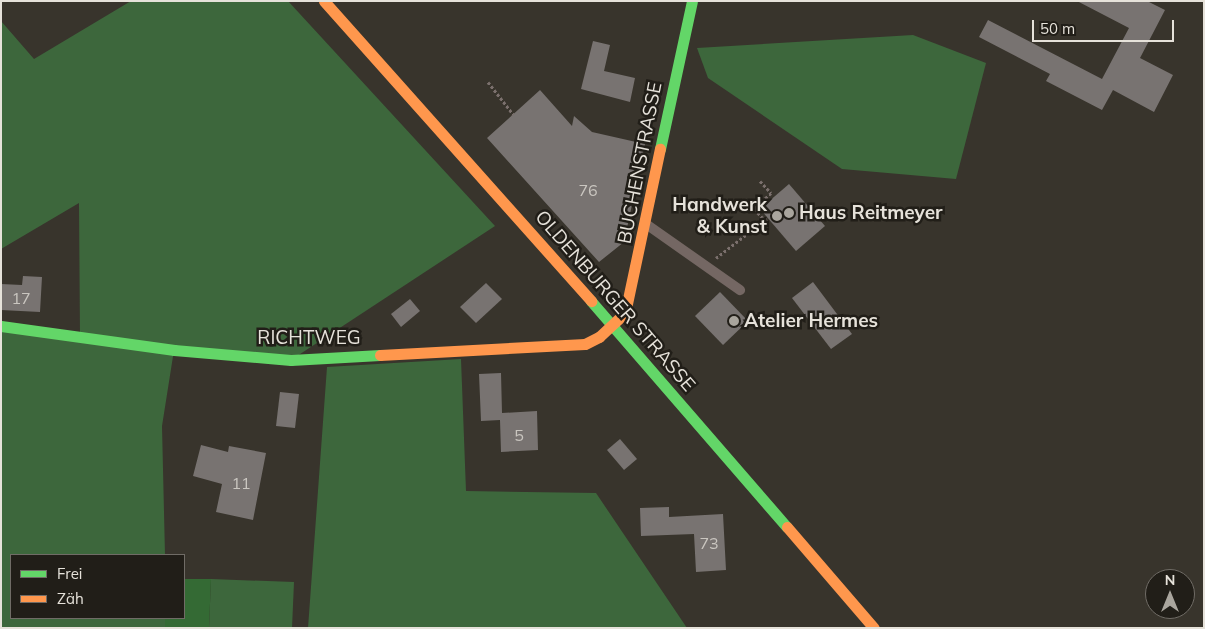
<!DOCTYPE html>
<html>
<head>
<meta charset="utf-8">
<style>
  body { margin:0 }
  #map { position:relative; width:1205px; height:629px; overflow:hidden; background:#38342c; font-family:Mulish,sans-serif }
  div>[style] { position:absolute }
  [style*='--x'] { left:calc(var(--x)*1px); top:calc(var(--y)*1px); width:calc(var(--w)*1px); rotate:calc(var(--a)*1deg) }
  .green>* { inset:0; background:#3d673c }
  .forest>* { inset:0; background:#346a34 }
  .building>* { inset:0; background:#787371 }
  .path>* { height:3px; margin-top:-1.5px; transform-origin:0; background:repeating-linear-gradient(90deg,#7b706d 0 2.5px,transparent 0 5px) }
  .lane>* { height:10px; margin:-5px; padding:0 5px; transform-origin:5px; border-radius:5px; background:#746763 }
  .fast>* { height:11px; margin:-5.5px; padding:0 5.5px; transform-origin:5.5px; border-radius:5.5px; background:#63d668 }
  .slow>* { height:11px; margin:-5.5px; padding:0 5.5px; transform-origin:5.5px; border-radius:5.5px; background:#ff974d }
  .dots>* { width:14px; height:14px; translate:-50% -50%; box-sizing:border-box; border:2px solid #211e18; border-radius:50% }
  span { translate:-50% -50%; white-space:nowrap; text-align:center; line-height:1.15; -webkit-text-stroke:5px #211e18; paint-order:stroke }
  .number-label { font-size:16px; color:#cac6c0 }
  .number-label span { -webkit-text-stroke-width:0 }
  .street-label { font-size:19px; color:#e6e2da }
  .poi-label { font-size:19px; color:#e6e2da; font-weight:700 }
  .right { translate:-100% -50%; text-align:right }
  .left { translate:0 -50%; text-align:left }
  .frame { position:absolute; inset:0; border:2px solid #e6e2da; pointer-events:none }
  .legend { position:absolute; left:10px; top:554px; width:175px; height:65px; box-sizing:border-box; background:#211e18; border:1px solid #706c66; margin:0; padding:6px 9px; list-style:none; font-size:15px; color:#e6e2da }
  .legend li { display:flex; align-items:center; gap:10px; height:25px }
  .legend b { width:25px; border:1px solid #706c66 }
  .north { position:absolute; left:1145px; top:569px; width:50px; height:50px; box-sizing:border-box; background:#211e18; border:1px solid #706c66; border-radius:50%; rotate:0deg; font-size:14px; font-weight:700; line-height:20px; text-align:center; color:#e6e2da }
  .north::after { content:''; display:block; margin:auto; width:18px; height:22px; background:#a9a59d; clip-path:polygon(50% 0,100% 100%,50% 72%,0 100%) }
  .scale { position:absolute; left:1032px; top:20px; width:142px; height:22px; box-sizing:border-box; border:2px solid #e6e2da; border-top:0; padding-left:6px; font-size:15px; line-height:18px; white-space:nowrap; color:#e6e2da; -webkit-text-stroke:4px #211e18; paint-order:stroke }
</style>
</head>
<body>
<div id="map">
  <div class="green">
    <i style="clip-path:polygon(131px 1px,288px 1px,495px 226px,291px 360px,174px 350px,162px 426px,165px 555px,11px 555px,11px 618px,165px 618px,165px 628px,1px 628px,1px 326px,80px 336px,79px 203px,1px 249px,1px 21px,34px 59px)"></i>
    <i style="clip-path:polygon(913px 35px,986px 63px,956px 179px,842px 169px,708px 78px,697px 48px)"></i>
    <i style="clip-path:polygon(461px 359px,466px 491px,596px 493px,687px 628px,308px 628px,327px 367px)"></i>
    <i style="clip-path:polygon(211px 579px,294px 582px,292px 628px,209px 628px)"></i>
  </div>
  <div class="forest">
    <i style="clip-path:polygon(184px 579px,211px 579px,209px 628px,165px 628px,165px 618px,184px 618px)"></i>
  </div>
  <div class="building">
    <i style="clip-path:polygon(1077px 1px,1147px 1px,1165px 10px,1140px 58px,1173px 75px,1154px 112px,1113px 90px,1102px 110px,1046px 81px,1050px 74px,979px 37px,988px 20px,1102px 79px,1129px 28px)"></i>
    <i style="clip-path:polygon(593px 41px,610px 45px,604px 71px,635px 78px,630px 102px,581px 89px)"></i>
    <i style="clip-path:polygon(540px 90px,572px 126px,574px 116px,592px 132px,645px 144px,624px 242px,599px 262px,487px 138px)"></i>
    <i style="clip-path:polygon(789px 184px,825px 226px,796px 251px,760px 209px)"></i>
    <i style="clip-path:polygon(23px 276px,42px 277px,40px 312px,1px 310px,1px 284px,22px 285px)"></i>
    <i style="clip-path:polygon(813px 282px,852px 334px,831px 349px,792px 298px)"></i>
    <i style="clip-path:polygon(486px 283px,502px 299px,476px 323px,460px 307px)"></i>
    <i style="clip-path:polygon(720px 292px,748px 321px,723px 345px,695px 316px)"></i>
    <i style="clip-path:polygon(410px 299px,420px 311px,401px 327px,391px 314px)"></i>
    <i style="clip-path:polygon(501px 373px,502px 413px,537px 411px,538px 450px,501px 452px,500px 420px,481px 421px,479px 374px)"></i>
    <i style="clip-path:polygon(280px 392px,299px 394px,295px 428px,276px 426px)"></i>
    <i style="clip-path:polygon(620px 439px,637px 459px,624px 470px,607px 450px)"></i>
    <i style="clip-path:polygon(201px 445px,228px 452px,229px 446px,266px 453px,253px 520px,216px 512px,222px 484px,193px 476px)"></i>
    <i style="clip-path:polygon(669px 507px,669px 517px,723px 514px,726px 570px,696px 572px,694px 534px,641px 536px,640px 508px)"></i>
  </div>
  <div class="path">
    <i style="--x:488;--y:82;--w:41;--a:52"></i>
    <i style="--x:760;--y:181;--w:16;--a:47"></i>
    <i style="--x:771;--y:193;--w:23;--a:137"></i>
    <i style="--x:754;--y:209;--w:16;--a:45"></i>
    <i style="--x:765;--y:220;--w:4;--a:-34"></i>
    <i style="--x:716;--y:258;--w:62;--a:-37.8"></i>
  </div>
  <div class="lane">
    <i style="--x:646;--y:224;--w:115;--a:35.1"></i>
  </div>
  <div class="fast">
    <i style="--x:660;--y:149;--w:151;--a:-77.8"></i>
    <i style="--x:591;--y:301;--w:299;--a:49.1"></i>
    <i style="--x:1;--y:326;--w:175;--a:7.9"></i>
    <i style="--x:174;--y:350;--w:117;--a:4.9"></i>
    <i style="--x:291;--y:360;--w:89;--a:-3.2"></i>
  </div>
  <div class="slow">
    <i style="--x:324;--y:1;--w:402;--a:48.3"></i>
    <i style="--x:380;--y:355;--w:205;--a:-3.1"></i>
    <i style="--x:585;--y:344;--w:16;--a:-27"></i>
    <i style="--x:599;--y:337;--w:35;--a:-43"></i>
    <i style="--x:625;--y:313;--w:168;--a:-78"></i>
    <i style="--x:787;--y:527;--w:133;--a:49.3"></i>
  </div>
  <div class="dots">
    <i style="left:789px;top:213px;background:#a9a59d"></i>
    <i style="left:777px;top:216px;background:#a9a59d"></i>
    <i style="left:734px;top:321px;background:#a9a59d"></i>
  </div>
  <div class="number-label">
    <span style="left:588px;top:190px">76</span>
    <span style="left:21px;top:298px">17</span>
    <span style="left:519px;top:435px">5</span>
    <span style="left:241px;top:483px">11</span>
    <span style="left:709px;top:543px">73</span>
  </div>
  <div class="street-label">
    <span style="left:640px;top:163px;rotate:-79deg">BUCHENSTRASSE</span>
    <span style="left:615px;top:301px;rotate:49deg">OLDENBURGER STRASSE</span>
    <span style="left:309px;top:338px">RICHTWEG</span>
  </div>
  <div class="poi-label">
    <span class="right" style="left:767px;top:216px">Handwerk<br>&amp; Kunst</span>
    <span class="left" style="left:799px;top:213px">Haus Reitmeyer</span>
    <span class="left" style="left:744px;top:321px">Atelier Hermes</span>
  </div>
  <div class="frame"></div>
  <ul class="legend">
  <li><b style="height:6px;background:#63d668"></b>Frei</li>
  <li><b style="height:6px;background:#ff974d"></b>Zäh</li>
  </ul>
  <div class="north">N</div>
  <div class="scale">50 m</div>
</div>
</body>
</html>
